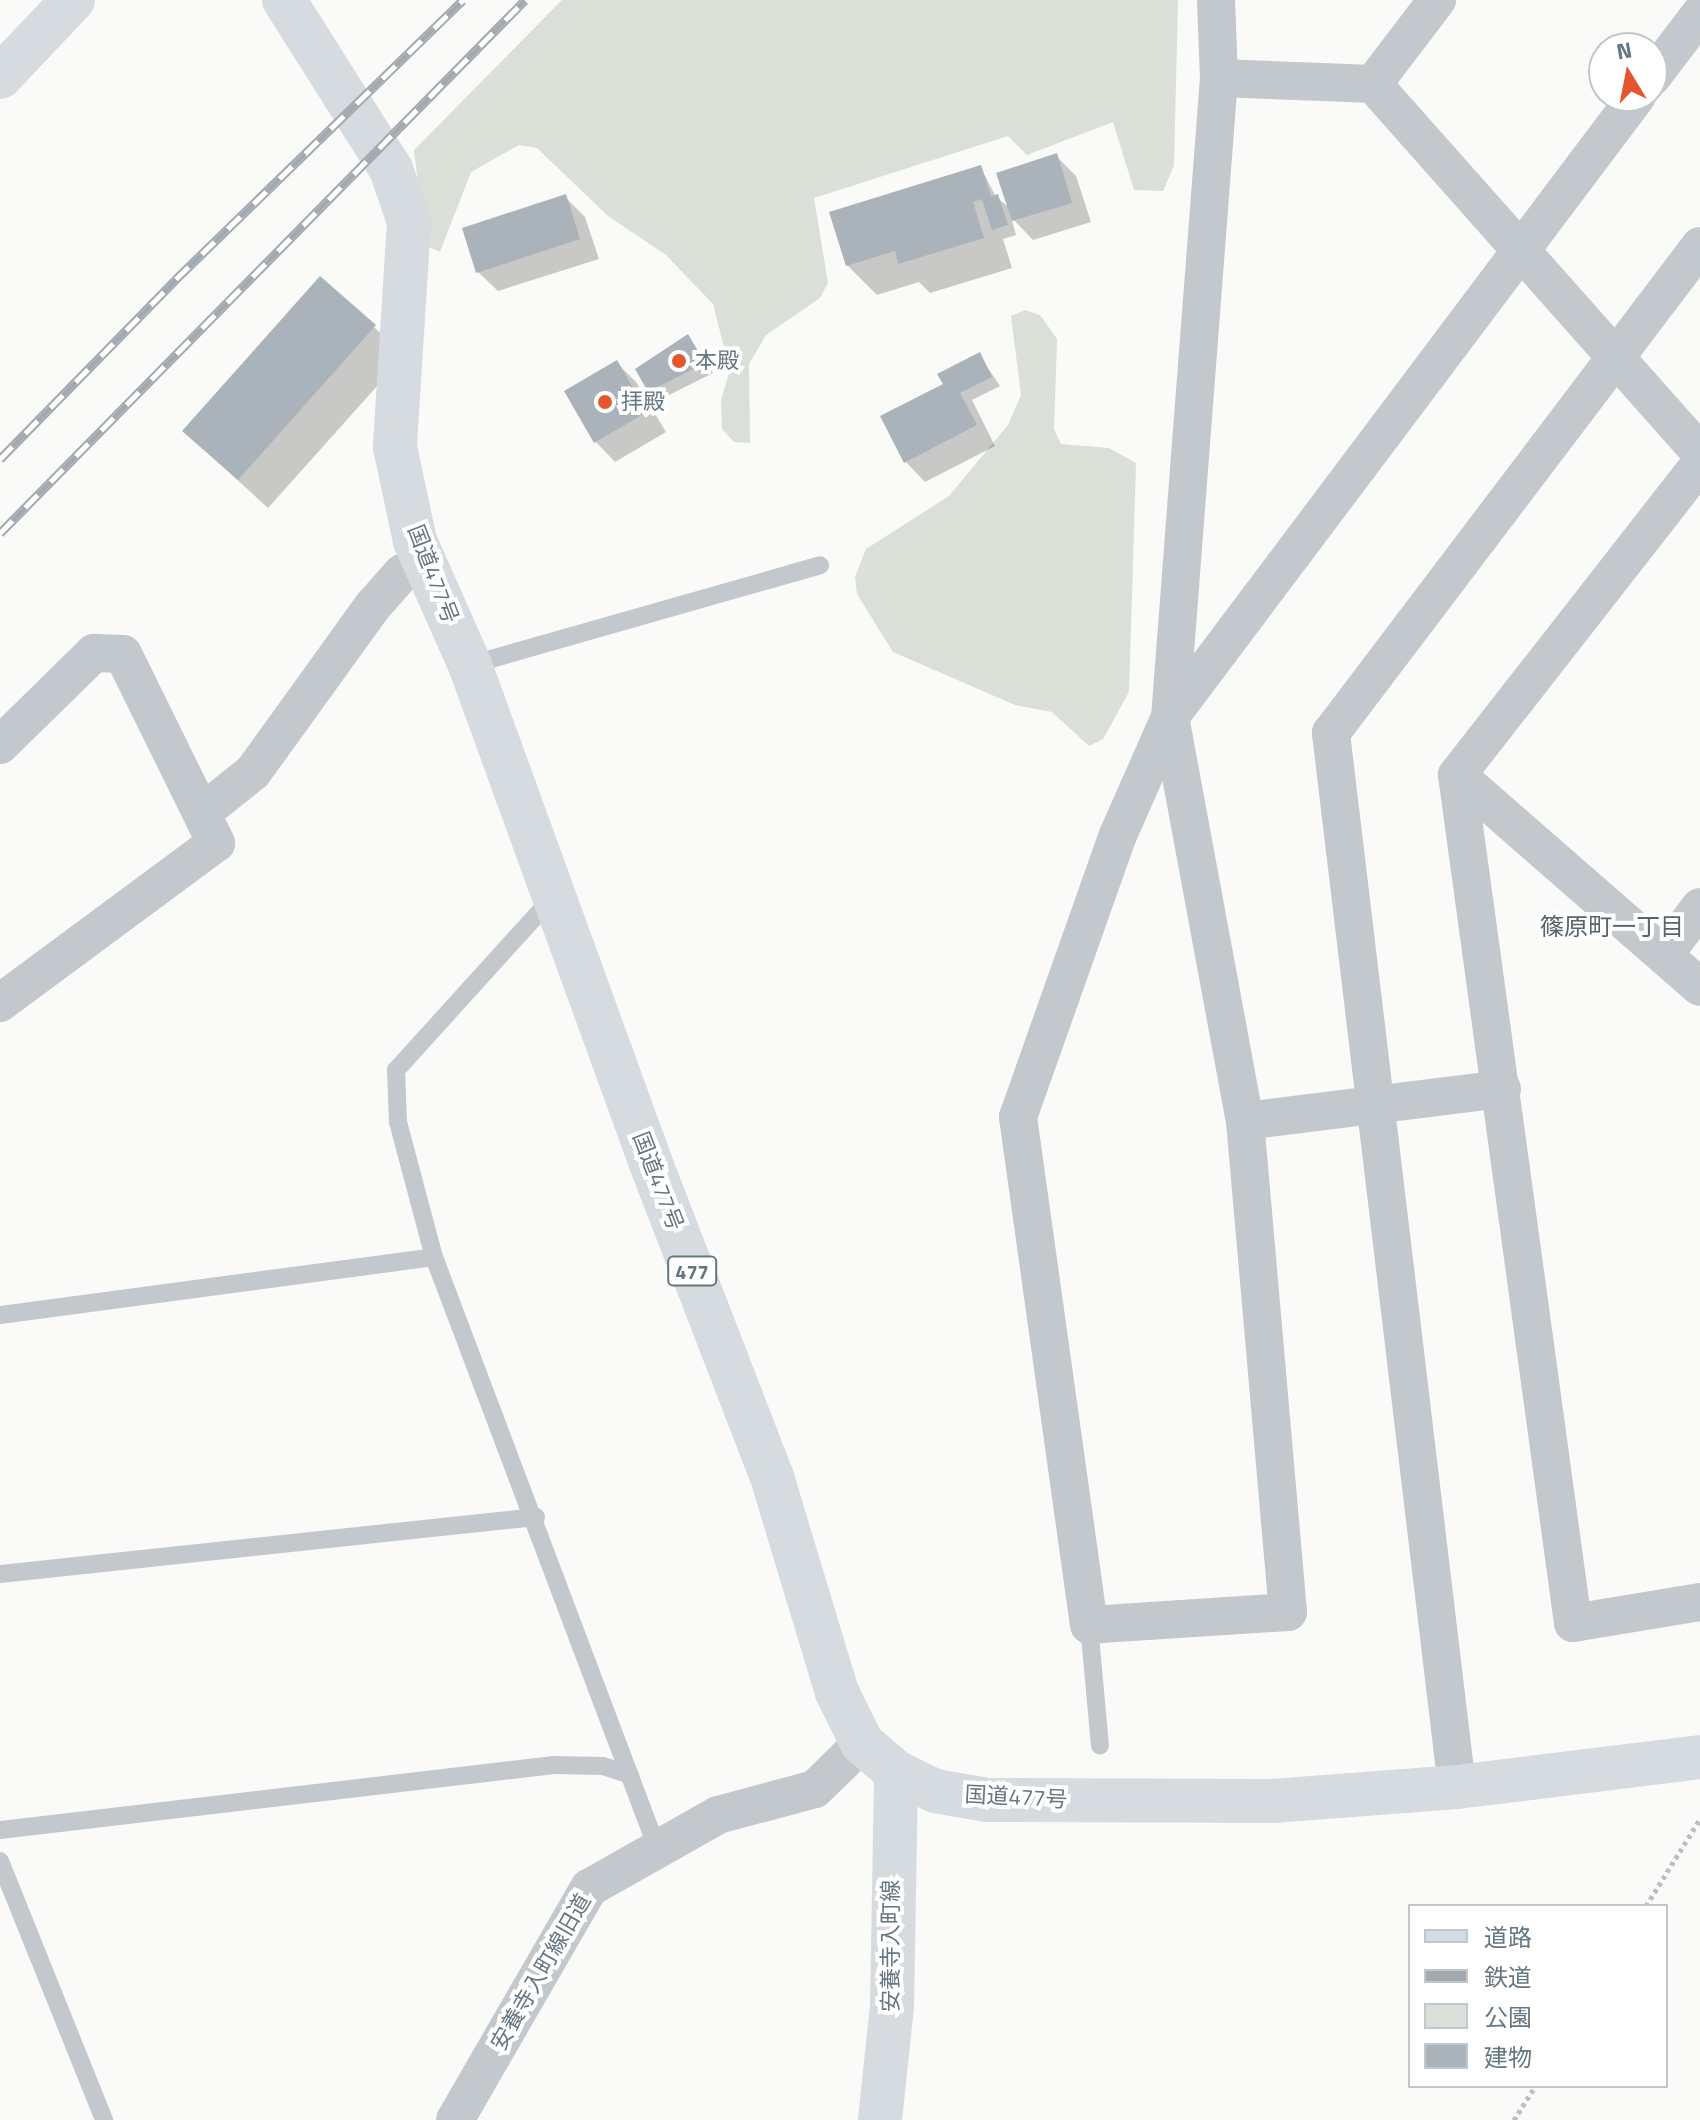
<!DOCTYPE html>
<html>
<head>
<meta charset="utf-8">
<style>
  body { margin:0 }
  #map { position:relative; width:1700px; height:2120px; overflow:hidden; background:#fafaf8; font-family:"Titillium Web","Noto Sans JP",sans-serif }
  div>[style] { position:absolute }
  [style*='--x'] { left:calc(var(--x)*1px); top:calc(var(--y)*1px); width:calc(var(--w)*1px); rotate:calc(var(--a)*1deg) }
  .green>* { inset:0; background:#dadfd7 }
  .shadow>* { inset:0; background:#0003 }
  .building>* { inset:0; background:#aab3b9 }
  .path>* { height:5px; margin-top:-2.5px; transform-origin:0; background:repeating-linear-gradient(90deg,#bbbfc2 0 4px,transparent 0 8px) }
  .service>* { height:18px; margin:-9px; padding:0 9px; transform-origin:9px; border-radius:9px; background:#c3c8cc }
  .minor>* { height:38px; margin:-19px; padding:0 19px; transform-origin:19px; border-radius:19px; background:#c3c8cc }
  .secondary>* { height:44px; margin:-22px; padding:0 22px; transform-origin:22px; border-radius:22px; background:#d6dbdf }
  .primary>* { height:44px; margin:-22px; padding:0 22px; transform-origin:22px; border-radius:22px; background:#d6dbdf }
  .trunk>* { height:44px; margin:-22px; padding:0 22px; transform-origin:22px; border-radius:22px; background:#d6dbdf }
  .rail>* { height:9px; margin-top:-4.5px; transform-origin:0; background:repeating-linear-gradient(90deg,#fff 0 18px,#a2aab0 0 36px); box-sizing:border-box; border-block:2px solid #a2aab0 }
  .dots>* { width:22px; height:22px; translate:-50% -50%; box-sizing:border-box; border:4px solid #fff; border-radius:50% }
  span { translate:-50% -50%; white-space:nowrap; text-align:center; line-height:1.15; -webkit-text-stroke:8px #fff; paint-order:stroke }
  .shield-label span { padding:2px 6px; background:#fff; border:2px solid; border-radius:6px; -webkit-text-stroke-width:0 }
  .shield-label { font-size:20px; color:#657683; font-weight:700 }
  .poi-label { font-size:22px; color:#657683 }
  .left { translate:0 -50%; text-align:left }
  .street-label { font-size:22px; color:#657683 }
  .neighbourhood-label { font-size:24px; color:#57646e }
  .legend { position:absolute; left:1408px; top:1904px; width:260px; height:184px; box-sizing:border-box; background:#fff; border:2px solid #c1c8cd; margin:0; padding:10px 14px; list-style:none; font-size:24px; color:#657683 }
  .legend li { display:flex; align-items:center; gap:16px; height:40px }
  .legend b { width:40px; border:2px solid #c1c8cd }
  .north { position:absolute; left:1588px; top:32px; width:80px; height:80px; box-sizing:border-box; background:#fff; border:2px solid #c1c8cd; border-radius:50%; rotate:350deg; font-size:22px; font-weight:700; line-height:32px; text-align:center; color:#657683 }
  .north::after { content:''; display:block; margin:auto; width:28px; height:36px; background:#e4572e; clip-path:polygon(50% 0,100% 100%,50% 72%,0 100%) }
</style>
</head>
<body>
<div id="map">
  <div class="green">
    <i style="clip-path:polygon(562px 0,1178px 0,1174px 166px,1163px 191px,1134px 190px,1113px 122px,1027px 155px,1008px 136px,814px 198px,828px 283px,820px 298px,766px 335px,749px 364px,750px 443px,734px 442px,722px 429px,721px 400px,730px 370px,713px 304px,666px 255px,608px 216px,537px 148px,519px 145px,471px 172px,440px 252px,425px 245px,414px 150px)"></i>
    <i style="clip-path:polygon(1025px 310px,1040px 315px,1057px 339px,1054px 429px,1061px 444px,1109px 448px,1136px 463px,1129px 692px,1103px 739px,1089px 746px,1052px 712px,1015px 705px,893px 652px,857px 594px,855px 577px,866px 549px,949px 496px,1008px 425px,1021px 395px,1011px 316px)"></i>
  </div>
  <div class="shadow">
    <i style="clip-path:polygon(1056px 156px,1076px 176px,1091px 222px,1033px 240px,1011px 217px,1016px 235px,1003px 239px,1012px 268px,930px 293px,919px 282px,877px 295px,847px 265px,981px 168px,996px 197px,1010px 208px)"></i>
    <i style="clip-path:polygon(565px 197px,585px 217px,599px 259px,498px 291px,478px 272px)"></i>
    <i style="clip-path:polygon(374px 327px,404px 356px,268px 508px,184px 431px)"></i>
    <i style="clip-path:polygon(687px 337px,713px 373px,659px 400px,649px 390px)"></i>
    <i style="clip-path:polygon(979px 355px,1000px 386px,972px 400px,995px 446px,925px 482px,906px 462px,946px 385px)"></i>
    <i style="clip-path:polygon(616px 362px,636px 382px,666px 432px,615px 462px,596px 442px)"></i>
  </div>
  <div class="building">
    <i style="clip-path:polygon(1057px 153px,1072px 203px,1012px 221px,996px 173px)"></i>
    <i style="clip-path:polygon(981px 165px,991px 196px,998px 194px,1008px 225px,992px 230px,982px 199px,973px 202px,984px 238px,898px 264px,895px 251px,846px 266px,829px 212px)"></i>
    <i style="clip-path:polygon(566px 194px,580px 239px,476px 273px,462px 228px)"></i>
    <i style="clip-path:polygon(320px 276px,376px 325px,238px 480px,182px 431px)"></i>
    <i style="clip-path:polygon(688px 334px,705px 363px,648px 392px,635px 369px)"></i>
    <i style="clip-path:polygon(980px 352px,992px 377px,960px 393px,977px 425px,904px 463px,880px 416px,943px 384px,937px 374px)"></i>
    <i style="clip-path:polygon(617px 360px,647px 412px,594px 443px,564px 391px)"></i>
  </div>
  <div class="path">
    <i style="--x:1646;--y:1906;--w:102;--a:-58.2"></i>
    <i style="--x:1514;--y:2120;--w:40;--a:-58"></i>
  </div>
  <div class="service">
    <i style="--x:470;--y:665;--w:364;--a:-15.9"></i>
    <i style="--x:553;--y:897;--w:234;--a:132.2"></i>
    <i style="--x:396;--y:1070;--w:52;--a:87.8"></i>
    <i style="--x:398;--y:1122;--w:140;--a:75.1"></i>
    <i style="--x:434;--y:1257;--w:629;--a:69.32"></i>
    <i style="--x:0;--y:1315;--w:438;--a:-7.6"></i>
    <i style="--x:0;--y:1574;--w:539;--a:-6.07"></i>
    <i style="--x:1089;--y:1625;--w:121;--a:84.8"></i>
    <i style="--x:0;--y:1830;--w:558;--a:-6.69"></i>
    <i style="--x:554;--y:1765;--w:49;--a:1.2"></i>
    <i style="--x:603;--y:1766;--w:28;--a:18"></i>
    <i style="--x:0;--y:1861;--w:279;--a:68.1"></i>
  </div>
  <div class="minor">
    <i style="--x:1216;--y:0;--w:78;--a:87.8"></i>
    <i style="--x:1219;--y:78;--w:641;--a:94.38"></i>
    <i style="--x:1170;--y:717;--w:411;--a:79.5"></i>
    <i style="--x:1245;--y:1121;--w:493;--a:85"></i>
    <i style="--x:1288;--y:1612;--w:199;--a:176.3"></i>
    <i style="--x:1089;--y:1625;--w:513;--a:-97.96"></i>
    <i style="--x:1018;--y:1117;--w:299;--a:-70.5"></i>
    <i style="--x:1118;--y:835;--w:129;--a:-66.2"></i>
    <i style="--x:1170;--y:717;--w:777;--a:-53.06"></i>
    <i style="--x:1652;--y:77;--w:79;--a:-52.7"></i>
    <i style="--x:1219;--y:78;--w:154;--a:2.2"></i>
    <i style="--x:1373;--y:84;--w:492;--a:48.4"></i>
    <i style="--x:1373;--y:84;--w:106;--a:-52.7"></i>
    <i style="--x:1700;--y:464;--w:395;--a:128"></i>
    <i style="--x:1457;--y:775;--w:856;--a:82.21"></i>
    <i style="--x:1573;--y:1623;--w:129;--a:-9.4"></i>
    <i style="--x:0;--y:745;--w:132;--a:-44.4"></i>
    <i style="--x:94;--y:653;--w:29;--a:2"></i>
    <i style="--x:123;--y:654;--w:211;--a:63.8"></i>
    <i style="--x:216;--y:843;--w:269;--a:143.5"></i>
    <i style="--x:1457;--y:775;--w:322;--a:41.1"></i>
    <i style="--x:203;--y:812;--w:64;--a:-38.7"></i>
    <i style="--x:253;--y:772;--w:203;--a:-54.2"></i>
    <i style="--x:372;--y:607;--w:45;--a:-48.6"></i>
    <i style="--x:402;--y:573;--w:26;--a:-28"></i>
    <i style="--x:1664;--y:955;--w:60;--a:-53.1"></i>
    <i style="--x:1245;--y:1121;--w:259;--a:-7.1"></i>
    <i style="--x:1457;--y:1787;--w:1062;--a:-96.82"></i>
    <i style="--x:1331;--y:733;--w:611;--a:-52.85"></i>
    <i style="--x:455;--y:2120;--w:268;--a:-60"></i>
    <i style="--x:589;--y:1888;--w:148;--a:-29.5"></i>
    <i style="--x:718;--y:1815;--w:100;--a:-15"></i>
    <i style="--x:815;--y:1789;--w:66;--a:-44.4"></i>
  </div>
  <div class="secondary">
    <i style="--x:880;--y:2120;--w:115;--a:-84"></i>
    <i style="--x:892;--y:2006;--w:234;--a:-89"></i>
  </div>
  <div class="primary">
    <i style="--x:0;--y:77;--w:106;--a:-46.5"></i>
  </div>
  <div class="trunk">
    <i style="--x:284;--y:0;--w:200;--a:57.7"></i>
    <i style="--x:391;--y:169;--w:56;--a:71.2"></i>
    <i style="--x:409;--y:222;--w:225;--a:93.6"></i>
    <i style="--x:395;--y:447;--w:96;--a:78"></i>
    <i style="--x:415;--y:541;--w:136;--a:66.1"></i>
    <i style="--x:470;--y:665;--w:528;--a:70.05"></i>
    <i style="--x:650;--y:1161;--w:339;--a:68.9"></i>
    <i style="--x:772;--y:1477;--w:225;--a:73.2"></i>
    <i style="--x:837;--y:1692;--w:57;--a:63.9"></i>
    <i style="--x:862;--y:1743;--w:45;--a:40.5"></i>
    <i style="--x:896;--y:1772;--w:43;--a:26"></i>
    <i style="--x:935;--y:1791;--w:53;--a:9.8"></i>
    <i style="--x:987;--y:1800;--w:285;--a:0.2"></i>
    <i style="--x:1272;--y:1801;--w:186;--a:-4.3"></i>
    <i style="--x:1457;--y:1787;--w:245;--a:-7"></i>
  </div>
  <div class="rail">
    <i style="--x:0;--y:459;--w:252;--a:-45.6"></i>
    <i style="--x:176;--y:279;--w:400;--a:-44.2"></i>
    <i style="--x:0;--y:533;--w:748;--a:-45.43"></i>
  </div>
  <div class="dots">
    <i style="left:679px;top:361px;background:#e4572e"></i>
    <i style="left:605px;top:402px;background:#e4572e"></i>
  </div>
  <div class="shield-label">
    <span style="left:692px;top:1271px">477</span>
  </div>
  <div class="poi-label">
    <span class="left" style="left:695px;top:361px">本殿</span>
    <span class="left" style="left:621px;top:402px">拝殿</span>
  </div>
  <div class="street-label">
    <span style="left:433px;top:574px;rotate:69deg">国道477号</span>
    <span style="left:658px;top:1181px;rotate:69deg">国道477号</span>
    <span style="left:1016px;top:1797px;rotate:3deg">国道477号</span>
    <span style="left:891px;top:1946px;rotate:-90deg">安養寺入町線</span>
    <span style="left:541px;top:1972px;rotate:-60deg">安養寺入町線旧道</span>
  </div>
  <div class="neighbourhood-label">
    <span style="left:1612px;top:927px">篠原町一丁目</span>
  </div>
  <ul class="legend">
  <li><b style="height:10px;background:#d6dbdf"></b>道路</li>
  <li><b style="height:10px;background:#a2aab0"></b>鉄道</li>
  <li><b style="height:22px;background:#dadfd7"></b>公園</li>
  <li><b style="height:22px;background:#aab3b9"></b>建物</li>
  </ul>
  <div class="north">N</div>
</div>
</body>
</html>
